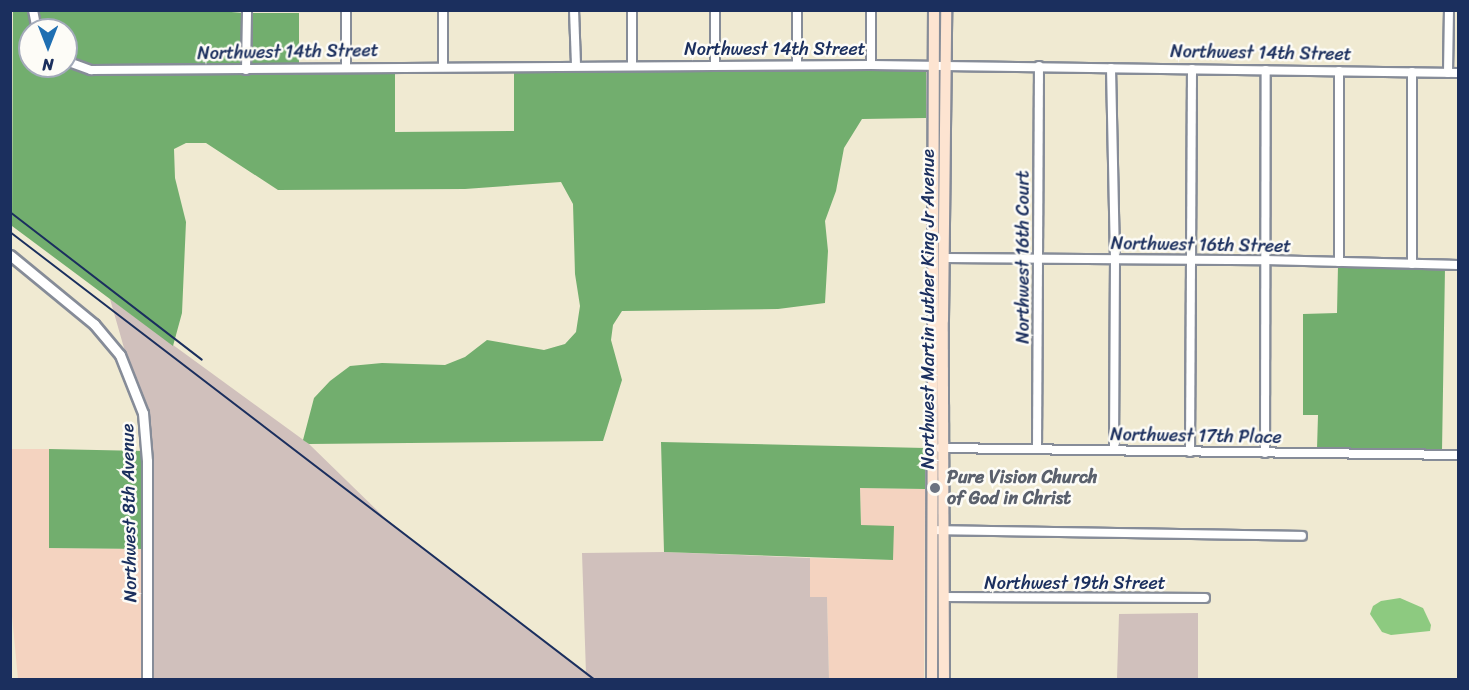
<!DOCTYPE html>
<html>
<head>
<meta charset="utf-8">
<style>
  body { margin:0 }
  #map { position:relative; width:1469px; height:690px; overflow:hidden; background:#f0ead2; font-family:Sriracha,sans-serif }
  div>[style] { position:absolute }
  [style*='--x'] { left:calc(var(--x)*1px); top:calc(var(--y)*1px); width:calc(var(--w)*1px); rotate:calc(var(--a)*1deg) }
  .built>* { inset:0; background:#f4d3c0 }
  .industrial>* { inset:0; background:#d0c0bc }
  .green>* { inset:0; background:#8dca80 }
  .forest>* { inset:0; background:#72ae6e }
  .roads { filter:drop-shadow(2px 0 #868c98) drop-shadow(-2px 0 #868c98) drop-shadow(0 2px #868c98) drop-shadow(0 -2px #868c98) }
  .minor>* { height:8px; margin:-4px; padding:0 4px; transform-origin:4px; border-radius:4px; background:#fff }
  .tertiary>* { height:9px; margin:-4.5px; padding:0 4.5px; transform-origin:4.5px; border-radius:4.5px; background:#fff }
  .secondary>* { height:10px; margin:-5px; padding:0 5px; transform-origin:5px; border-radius:5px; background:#fde4d1 }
  .rail>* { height:2px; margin:-1px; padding:0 1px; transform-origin:1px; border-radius:1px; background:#1b2f5e }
  .dots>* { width:16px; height:16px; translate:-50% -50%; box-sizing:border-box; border:3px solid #fdfcf7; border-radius:50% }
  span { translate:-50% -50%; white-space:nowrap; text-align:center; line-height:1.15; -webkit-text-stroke:5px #fdfcf7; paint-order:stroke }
  .street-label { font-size:18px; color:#1b2f5e }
  .worship-label { font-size:18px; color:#5b616d; font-weight:700 }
  .left { translate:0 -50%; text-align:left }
  .frame { position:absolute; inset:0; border:12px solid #1b2f5e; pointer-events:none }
  .north { position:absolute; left:18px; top:18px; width:60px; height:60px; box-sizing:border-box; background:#fdfcf7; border:2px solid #a3aaba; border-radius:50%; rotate:180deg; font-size:16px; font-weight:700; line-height:24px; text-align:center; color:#1b2f5e }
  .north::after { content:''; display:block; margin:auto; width:21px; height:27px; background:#1f6fb2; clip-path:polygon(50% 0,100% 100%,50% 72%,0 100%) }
</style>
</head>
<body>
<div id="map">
  <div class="built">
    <i style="clip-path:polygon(10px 449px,49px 449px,50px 548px,144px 549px,144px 679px,18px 679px,10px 595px)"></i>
    <i style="clip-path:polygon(860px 488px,925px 489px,924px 679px,829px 679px,827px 598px,810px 597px,810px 558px,893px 560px,861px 525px)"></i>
  </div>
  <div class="industrial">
    <i style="clip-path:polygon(110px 299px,309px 444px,386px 519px,586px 674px,582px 553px,664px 552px,810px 558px,810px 597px,827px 597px,829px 679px,150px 679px,149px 432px,146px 412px,128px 362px)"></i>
    <i style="clip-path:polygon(1198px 613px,1198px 679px,1117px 679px,1119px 614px)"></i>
  </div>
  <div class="green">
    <i style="clip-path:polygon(1400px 598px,1423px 608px,1431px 625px,1430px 631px,1391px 635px,1382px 632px,1370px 614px,1373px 606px,1381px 601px)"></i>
  </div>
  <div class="forest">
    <i style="clip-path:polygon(206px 10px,244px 13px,243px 66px,91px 66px,66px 57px,66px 30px,41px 30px,36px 11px)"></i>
    <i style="clip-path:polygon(13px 11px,29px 11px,34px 30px,30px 30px,30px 66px,66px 65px,93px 74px,395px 70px,395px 132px,514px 131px,514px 69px,926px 69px,926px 118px,862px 119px,844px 148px,836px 191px,825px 221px,828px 251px,825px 303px,778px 309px,622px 311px,613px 325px,611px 340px,622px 380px,603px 441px,309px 444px,303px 440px,314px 398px,330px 381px,350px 366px,382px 363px,445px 365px,465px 357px,487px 340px,544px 350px,565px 344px,576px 332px,580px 306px,575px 274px,573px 204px,561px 182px,465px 189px,278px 190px,206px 143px,186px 143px,174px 149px,175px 178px,186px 222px,182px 313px,173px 346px,12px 226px)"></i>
    <i style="clip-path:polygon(250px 13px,299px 13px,299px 65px,249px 66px)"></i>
    <i style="clip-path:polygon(1338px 265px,1445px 268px,1442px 451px,1317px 449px,1318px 415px,1303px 415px,1303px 314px,1337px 313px)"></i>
    <i style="clip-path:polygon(661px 442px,925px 448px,925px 489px,860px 488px,861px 525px,894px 526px,893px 560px,664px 552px)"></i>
    <i style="clip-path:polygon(49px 449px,144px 451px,144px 549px,49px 548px)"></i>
  </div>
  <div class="roads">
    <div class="minor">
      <i style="--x:33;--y:10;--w:20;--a:79"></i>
      <i style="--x:574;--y:10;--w:55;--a:87.9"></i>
      <i style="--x:797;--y:10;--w:55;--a:90"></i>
      <i style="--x:871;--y:10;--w:55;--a:90"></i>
      <i style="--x:66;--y:61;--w:27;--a:20"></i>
      <i style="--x:91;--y:70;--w:780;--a:-0.37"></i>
      <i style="--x:871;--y:65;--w:587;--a:0.78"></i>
      <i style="--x:632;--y:65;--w:55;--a:-90"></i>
      <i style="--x:443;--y:66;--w:56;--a:-90"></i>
      <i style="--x:715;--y:66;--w:56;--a:-90"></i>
      <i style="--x:346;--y:68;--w:58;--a:-90"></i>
      <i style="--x:1111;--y:68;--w:191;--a:88.8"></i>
      <i style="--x:1115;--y:259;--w:191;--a:90.3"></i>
      <i style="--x:246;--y:70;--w:60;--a:-89"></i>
      <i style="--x:1339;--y:71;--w:191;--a:90"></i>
      <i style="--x:1412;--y:72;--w:192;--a:90"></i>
      <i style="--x:1448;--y:73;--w:63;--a:-89.1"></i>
      <i style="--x:944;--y:258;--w:321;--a:0.4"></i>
      <i style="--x:1265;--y:260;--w:193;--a:1.5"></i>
      <i style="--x:940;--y:448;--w:518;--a:0.77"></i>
      <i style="--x:1037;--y:448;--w:382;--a:-89.7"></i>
      <i style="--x:1190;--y:452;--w:383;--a:-89.7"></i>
      <i style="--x:1265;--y:453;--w:383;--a:-89.9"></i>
      <i style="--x:932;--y:530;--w:370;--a:0.9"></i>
      <i style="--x:944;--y:597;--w:261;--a:0.2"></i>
    </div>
    <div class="tertiary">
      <i style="--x:10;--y:255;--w:109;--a:39.4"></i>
      <i style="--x:94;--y:324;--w:40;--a:50"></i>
      <i style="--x:120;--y:355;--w:62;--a:68.4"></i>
      <i style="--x:143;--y:413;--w:48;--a:85.2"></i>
      <i style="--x:147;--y:461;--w:219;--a:90"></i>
    </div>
    <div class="secondary">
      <i style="--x:932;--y:680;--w:670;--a:-89.83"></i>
      <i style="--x:944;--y:680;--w:360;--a:-90.2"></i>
      <i style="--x:943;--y:320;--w:310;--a:-89.4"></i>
    </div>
  </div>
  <div class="rail">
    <i style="--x:10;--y:212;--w:242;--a:37.6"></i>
    <i style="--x:10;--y:232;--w:737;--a:37.45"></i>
  </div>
  <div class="dots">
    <i style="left:935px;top:488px;background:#6b7280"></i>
  </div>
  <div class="street-label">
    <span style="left:775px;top:49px">Northwest 14th Street</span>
    <span style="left:288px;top:52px;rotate:-1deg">Northwest 14th Street</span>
    <span style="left:1261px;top:53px;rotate:1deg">Northwest 14th Street</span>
    <span style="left:1201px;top:245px;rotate:1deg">Northwest 16th Street</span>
    <span style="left:1023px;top:257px;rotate:-90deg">Northwest 16th Court</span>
    <span style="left:928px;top:309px;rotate:-90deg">Northwest Martin Luther King Jr Avenue</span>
    <span style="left:1196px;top:436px;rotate:1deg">Northwest 17th Place</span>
    <span style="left:129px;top:513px;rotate:-91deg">Northwest 8th Avenue</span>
    <span style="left:1075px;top:583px">Northwest 19th Street</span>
  </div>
  <div class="worship-label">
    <span class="left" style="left:947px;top:488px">Pure Vision Church<br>of God in Christ</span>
  </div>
  <div class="frame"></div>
  <div class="north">N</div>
</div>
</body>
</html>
